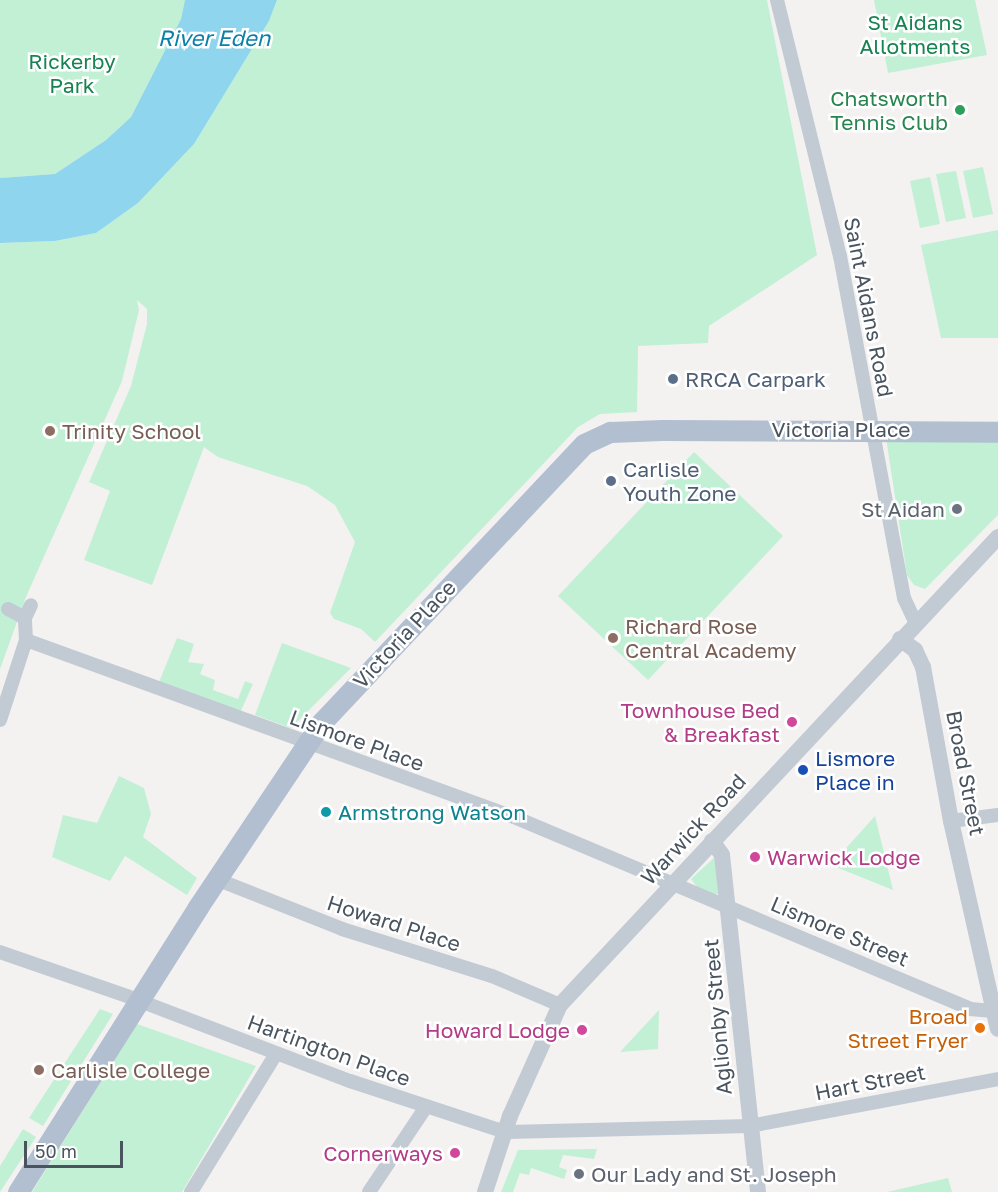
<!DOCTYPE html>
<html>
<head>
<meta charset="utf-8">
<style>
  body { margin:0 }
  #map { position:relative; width:998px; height:1192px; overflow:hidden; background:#f4f1f1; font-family:"Golos Text",sans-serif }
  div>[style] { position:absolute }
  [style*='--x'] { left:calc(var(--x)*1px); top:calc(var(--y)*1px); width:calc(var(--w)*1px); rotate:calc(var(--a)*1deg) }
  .green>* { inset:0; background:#c1f0d5 }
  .water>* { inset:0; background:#8ed5ed }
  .minor>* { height:14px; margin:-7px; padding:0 7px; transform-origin:7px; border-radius:7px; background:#c2cbd3 }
  .tertiary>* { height:16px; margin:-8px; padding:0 8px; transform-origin:8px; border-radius:8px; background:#c2cbd3 }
  .primary>* { height:21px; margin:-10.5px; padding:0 10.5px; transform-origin:10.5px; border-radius:10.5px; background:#b1bfd0 }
  .dots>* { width:16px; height:16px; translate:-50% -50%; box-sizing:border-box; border:3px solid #fff; border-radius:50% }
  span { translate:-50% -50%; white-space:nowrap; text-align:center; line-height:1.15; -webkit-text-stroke:5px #fff; paint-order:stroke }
  .park-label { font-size:21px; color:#178351 }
  .leisure-label { font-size:21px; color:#27864d }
  .right { translate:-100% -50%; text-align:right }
  .street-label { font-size:21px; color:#49545f }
  .service-label { font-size:21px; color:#4e5e75 }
  .left { translate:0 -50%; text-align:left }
  .education-label { font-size:21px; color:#785e54 }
  .worship-label { font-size:21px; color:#5b616d }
  .hotel-label { font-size:21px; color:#b23c85 }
  .transit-label { font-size:21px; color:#164399 }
  .culture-label { font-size:21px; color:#0d838f }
  .food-label { font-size:21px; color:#c56008 }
  .water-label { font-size:22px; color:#0c80a7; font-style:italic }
  .scale { position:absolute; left:24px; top:1141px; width:99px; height:27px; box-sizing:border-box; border:3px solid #49545f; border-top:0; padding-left:8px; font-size:18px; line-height:21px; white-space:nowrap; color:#49545f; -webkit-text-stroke:4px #fff; paint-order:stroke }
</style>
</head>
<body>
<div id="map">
  <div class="green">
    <i style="clip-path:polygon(0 0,185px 0,181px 19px,131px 117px,106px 140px,55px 174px,0 178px)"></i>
    <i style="clip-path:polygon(277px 0,767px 0,817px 255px,709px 326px,708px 343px,638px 346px,637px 412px,600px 414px,578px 427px,375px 642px,361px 629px,334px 619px,330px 613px,355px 542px,335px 505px,307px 486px,218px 457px,204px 447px,152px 585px,84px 560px,110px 491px,89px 482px,131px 386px,147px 324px,147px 309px,137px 300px,139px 310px,122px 381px,26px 597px,0 669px,0 243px,55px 241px,96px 233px,138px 203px,194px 144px,269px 21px)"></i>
    <i style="clip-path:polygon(874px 0,975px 0,987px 55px,888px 73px)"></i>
    <i style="clip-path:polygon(983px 167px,993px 214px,973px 218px,963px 171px)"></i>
    <i style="clip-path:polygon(956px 171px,966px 218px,946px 222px,936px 174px)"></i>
    <i style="clip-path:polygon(930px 177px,940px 224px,920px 228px,910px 181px)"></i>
    <i style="clip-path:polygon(998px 230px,998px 338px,941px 338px,921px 245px)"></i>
    <i style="clip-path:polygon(886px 438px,998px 439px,998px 515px,925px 589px,914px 585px,907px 575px)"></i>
    <i style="clip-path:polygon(694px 452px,783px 536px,648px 680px,558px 596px)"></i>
    <i style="clip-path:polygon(177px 638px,194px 644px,188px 662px,204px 664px,200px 674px,215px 680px,213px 690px,238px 699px,245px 681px,253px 684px,240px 713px,159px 682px)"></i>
    <i style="clip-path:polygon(282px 643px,351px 668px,291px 728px,255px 715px)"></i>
    <i style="clip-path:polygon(119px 776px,144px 788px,151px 814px,143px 837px,197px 878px,187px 895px,125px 856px,110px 881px,52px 857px,63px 815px,97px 823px)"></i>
    <i style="clip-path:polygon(875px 816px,893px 890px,831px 865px)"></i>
    <i style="clip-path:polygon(716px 856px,718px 894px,714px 894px,697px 887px,691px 879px)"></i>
    <i style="clip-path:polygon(100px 1009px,113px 1014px,43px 1126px,29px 1118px)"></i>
    <i style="clip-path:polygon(659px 1010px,658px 1049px,620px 1052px)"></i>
    <i style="clip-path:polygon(137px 1024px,256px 1066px,182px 1192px,32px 1192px)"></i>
    <i style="clip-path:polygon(23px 1129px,36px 1137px,0 1192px,0 1166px)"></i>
    <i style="clip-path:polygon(597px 1149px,594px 1159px,563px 1155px,559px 1167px,567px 1170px,564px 1179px,531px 1168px,529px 1175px,520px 1173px,513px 1192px,501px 1192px,518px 1150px)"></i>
    <i style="clip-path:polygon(948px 1178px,952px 1192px,887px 1192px)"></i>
  </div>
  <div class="water">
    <i style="clip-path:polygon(185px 0,277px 0,269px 21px,194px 144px,138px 203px,96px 233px,55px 241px,0 243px,0 178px,55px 174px,106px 140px,131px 117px,181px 19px)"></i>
  </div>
  <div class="minor">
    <i style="--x:777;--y:0;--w:264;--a:76.2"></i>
    <i style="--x:840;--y:256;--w:348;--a:79.4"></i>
    <i style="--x:904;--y:598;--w:26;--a:65"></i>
    <i style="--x:8;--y:609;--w:19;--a:28"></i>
    <i style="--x:26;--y:640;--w:519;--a:19.94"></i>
    <i style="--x:514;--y:817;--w:495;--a:22.8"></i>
    <i style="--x:970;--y:1009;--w:23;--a:5"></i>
    <i style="--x:26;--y:640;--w:22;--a:-93"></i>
    <i style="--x:25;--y:618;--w:14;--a:-65"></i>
    <i style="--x:0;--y:720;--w:84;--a:-72"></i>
    <i style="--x:951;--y:821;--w:47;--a:-7.3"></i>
    <i style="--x:216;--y:879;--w:136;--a:21.6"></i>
    <i style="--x:342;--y:929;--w:157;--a:17.4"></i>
    <i style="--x:492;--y:976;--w:74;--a:23.1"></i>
    <i style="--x:0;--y:952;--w:134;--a:19.1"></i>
    <i style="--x:127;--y:996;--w:239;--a:20.9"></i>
    <i style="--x:350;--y:1081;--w:163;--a:18.2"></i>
    <i style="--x:505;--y:1132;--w:245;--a:-1.4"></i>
    <i style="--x:750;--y:1126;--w:252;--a:-10.7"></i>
    <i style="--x:191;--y:1192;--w:162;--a:-58.4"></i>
    <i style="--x:369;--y:1192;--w:102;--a:-56.2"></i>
  </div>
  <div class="tertiary">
    <i style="--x:900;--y:639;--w:19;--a:36"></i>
    <i style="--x:915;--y:650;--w:19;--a:65"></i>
    <i style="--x:923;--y:667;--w:157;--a:79.7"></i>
    <i style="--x:951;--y:821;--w:213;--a:77.3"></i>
    <i style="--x:712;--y:841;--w:17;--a:54"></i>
    <i style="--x:722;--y:855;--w:339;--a:83.9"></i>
    <i style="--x:485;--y:1192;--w:80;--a:-71.8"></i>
    <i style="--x:510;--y:1116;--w:122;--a:-65.8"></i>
    <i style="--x:560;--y:1005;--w:641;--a:-46.9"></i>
  </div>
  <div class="primary">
    <i style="--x:18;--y:1192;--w:337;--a:-57.7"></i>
    <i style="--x:198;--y:907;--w:223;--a:-56.2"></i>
    <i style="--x:322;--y:722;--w:382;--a:-46.7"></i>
    <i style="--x:584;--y:444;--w:29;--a:-25"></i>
    <i style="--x:610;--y:432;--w:52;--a:-2.2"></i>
    <i style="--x:662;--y:430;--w:336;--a:0.3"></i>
  </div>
  <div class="dots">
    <i style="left:960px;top:110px;background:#2e9e5b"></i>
    <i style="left:673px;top:379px;background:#5c6f8a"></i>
    <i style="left:50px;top:431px;background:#8d6e63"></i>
    <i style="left:611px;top:481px;background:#5c6f8a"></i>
    <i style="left:957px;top:509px;background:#6b7280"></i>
    <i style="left:613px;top:638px;background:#8d6e63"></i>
    <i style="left:792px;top:722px;background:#d1479c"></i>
    <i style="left:803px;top:770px;background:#1a4fb4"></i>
    <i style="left:326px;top:812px;background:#0f9aa8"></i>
    <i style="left:755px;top:857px;background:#d1479c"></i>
    <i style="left:980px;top:1028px;background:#e8710a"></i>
    <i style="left:582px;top:1030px;background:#d1479c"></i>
    <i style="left:39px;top:1070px;background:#8d6e63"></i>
    <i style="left:455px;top:1153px;background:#d1479c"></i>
    <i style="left:579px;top:1174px;background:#6b7280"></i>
  </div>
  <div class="park-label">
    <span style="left:915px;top:34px">St Aidans<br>Allotments</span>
    <span style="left:72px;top:73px">Rickerby<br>Park</span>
  </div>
  <div class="leisure-label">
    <span class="right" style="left:948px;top:110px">Chatsworth<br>Tennis Club</span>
  </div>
  <div class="street-label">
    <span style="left:869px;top:307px;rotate:79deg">Saint Aidans Road</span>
    <span style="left:841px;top:429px">Victoria Place</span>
    <span style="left:404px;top:634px;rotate:-47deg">Victoria Place</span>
    <span style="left:357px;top:740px;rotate:20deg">Lismore Place</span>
    <span style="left:966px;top:773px;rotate:79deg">Broad Street</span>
    <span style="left:693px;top:829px;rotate:-47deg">Warwick Road</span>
    <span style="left:394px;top:923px;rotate:18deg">Howard Place</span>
    <span style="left:840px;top:931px;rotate:23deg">Lismore Street</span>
    <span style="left:717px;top:1017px;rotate:-95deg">Aglionby Street</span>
    <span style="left:329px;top:1050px;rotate:20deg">Hartington Place</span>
    <span style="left:870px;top:1082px;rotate:-11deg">Hart Street</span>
  </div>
  <div class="service-label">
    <span class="left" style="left:685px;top:379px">RRCA Carpark</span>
    <span class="left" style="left:623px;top:481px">Carlisle<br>Youth Zone</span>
  </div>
  <div class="education-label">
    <span class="left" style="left:62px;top:431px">Trinity School</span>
    <span class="left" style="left:625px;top:638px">Richard Rose<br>Central Academy</span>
    <span class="left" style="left:51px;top:1070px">Carlisle College</span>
  </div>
  <div class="worship-label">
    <span class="right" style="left:945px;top:509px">St Aidan</span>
    <span class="left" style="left:591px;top:1174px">Our Lady and St. Joseph</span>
  </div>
  <div class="hotel-label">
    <span class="right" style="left:780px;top:722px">Townhouse Bed<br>&amp; Breakfast</span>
    <span class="left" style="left:767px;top:857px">Warwick Lodge</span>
    <span class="right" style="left:570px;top:1030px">Howard Lodge</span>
    <span class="right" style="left:443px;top:1153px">Cornerways</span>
  </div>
  <div class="transit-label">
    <span class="left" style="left:815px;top:770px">Lismore<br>Place in</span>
  </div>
  <div class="culture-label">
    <span class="left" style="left:338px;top:812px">Armstrong Watson</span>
  </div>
  <div class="food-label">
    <span class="right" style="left:968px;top:1028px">Broad<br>Street Fryer</span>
  </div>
  <div class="water-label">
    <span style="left:214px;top:38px">River Eden</span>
  </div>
  <div class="scale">50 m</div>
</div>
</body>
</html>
